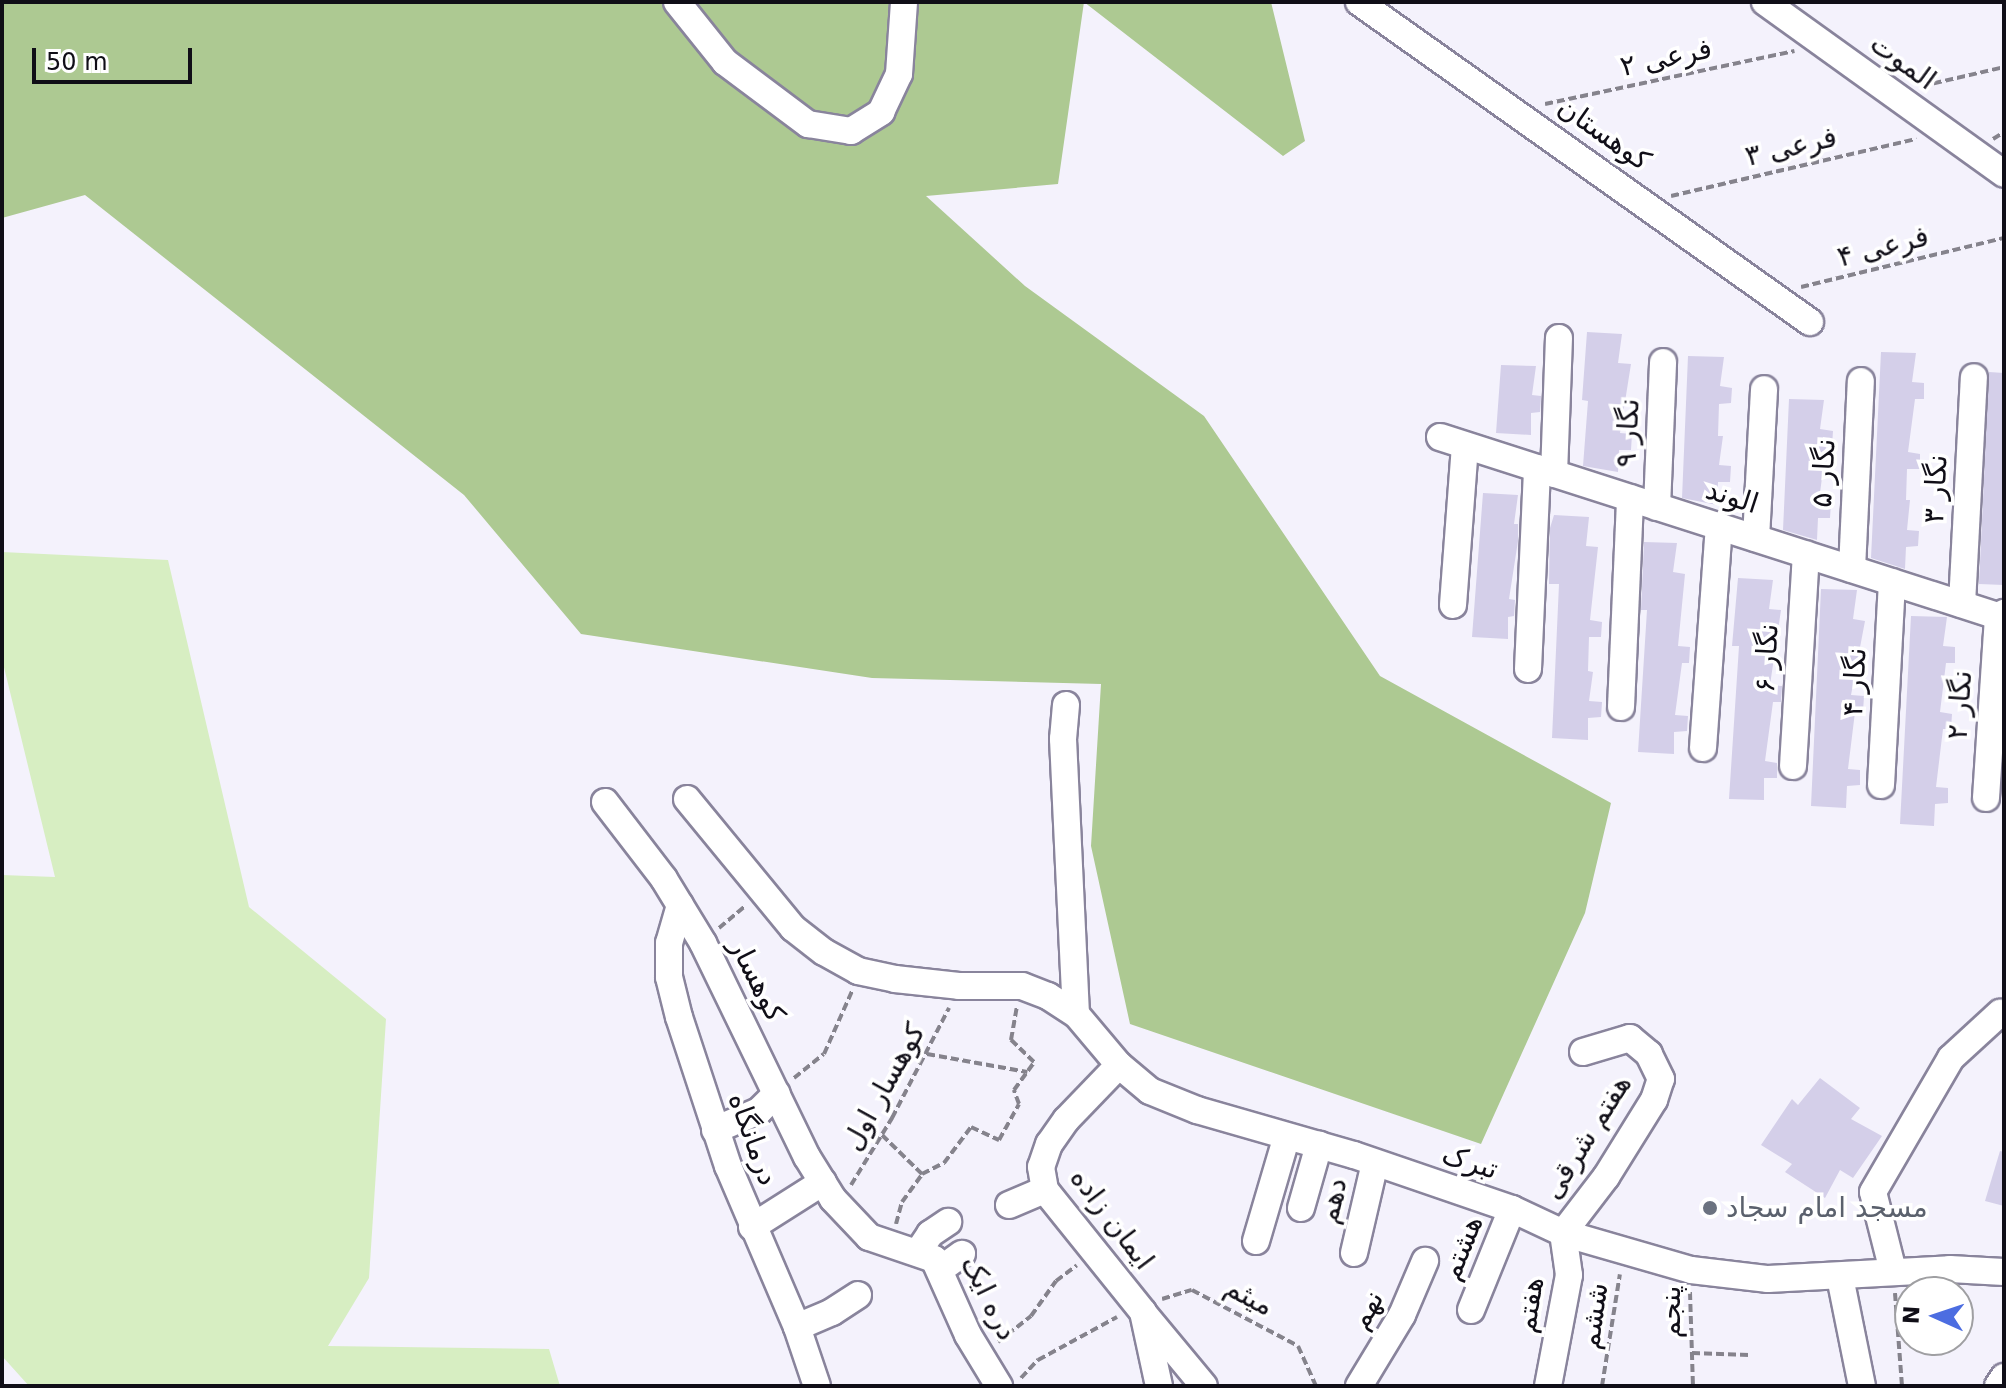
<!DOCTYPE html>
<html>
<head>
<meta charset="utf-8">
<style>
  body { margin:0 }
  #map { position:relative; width:2006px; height:1388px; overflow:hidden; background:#f4f2fc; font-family:"DejaVu Sans","Noto Naskh Arabic",sans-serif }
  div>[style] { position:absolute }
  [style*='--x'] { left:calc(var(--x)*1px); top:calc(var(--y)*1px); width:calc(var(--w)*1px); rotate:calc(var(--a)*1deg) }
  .green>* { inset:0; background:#d7eec2 }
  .forest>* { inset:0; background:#adc992 }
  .building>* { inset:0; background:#d4cfe9 }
  .path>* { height:4px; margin-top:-2px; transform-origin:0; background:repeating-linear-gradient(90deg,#85838c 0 8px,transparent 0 12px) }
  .roads { filter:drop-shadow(2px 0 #89849c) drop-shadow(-2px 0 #89849c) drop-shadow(0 2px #89849c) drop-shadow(0 -2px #89849c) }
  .minor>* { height:26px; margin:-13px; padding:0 13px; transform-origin:13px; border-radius:13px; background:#fff }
  .dots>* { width:22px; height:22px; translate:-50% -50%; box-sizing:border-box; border:4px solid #fff; border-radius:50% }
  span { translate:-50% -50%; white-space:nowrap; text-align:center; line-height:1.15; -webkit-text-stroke:7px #fff; paint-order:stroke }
  .street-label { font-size:28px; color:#100e17 }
  .worship-label { font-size:28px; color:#5b616d }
  .left { translate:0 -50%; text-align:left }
  .frame { position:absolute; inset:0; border:4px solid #100e17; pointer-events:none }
  .north { position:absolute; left:1894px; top:1276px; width:80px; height:80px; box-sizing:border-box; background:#fff; border:2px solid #9f9fa2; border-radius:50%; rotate:273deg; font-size:22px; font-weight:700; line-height:32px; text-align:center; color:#100e17 }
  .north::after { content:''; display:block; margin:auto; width:28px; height:36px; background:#4c6de1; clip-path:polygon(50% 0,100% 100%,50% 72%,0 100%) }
  .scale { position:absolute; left:32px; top:48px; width:160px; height:36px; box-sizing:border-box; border:4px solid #100e17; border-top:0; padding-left:10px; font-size:24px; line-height:28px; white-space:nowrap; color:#100e17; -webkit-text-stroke:6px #fff; paint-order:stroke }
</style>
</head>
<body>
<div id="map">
  <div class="green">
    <i style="clip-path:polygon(2px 552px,168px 560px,249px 907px,386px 1019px,369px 1278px,328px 1346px,549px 1349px,560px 1386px,29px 1386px,2px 1356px,2px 875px,55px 877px,2px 659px)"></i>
  </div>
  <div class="forest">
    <i style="clip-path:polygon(2px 2px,1271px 2px,1305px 141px,1283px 156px,1084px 2px,1058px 184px,926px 196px,1025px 286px,1204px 416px,1380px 676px,1611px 803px,1585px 913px,1481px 1144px,1130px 1024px,1091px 846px,1101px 684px,872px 678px,581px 634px,464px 495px,85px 195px,2px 218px)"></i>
  </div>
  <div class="building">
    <i style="clip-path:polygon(1587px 332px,1622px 334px,1618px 363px,1631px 364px,1620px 433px,1632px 434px,1631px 450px,1619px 450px,1618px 472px,1583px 466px,1588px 401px,1582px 400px)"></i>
    <i style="clip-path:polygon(1881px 352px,1916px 353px,1912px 382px,1924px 383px,1924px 399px,1915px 399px,1908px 452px,1920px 454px,1920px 469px,1907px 469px,1906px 500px,1910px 500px,1907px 530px,1919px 531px,1918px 546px,1906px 547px,1905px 569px,1871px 558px)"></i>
    <i style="clip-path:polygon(1688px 356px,1724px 357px,1720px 386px,1732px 388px,1731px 403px,1719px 404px,1718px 436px,1723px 436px,1719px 465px,1731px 466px,1730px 482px,1718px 482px,1717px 505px,1682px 498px)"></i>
    <i style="clip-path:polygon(1501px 365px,1536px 366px,1532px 395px,1541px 396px,1540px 412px,1531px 413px,1531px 435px,1496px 433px)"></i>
    <i style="clip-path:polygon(1989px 372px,2004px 373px,2004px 585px,1979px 584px)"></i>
    <i style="clip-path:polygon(1789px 399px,1824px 400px,1820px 429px,1833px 431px,1832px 446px,1826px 446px,1819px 501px,1831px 502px,1830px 518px,1818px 518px,1817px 540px,1783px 530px)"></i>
    <i style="clip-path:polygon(1483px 493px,1518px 495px,1514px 524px,1518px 524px,1518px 541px,1509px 599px,1515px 600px,1514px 616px,1508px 617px,1508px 639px,1472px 637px)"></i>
    <i style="clip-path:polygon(1554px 515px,1589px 517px,1586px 546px,1598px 547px,1590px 620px,1602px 622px,1601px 637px,1589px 637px,1588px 671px,1593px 672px,1589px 701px,1602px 702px,1601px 717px,1588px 718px,1588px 740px,1552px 738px,1559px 584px,1549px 584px,1550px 528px)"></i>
    <i style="clip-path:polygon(1644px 542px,1677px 543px,1673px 572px,1685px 574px,1678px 646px,1690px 647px,1689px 663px,1682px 663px,1675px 715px,1688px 716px,1687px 731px,1674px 732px,1674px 754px,1638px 752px,1647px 610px,1641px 610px)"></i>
    <i style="clip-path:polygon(1738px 578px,1773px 580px,1769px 609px,1781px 610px,1770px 685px,1782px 686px,1781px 702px,1773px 702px,1765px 761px,1777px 763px,1777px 778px,1764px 778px,1764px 800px,1729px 799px,1739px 646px,1732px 646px)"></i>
    <i style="clip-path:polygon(1821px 589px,1857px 590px,1853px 619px,1865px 621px,1851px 695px,1864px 696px,1863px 712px,1855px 712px,1848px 769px,1860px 770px,1860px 785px,1847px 786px,1846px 808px,1811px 806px)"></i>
    <i style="clip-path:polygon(1911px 616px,1947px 617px,1943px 646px,1955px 647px,1955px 663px,1946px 663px,1940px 712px,1952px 714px,1951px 729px,1943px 729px,1936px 787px,1948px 788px,1948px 803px,1935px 804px,1934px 826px,1900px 824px)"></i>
    <i style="clip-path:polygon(1820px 1078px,1860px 1108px,1851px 1119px,1882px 1136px,1853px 1178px,1840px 1170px,1825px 1198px,1785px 1172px,1792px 1164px,1761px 1145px,1792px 1099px,1798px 1105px)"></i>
    <i style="clip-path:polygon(2000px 1151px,2004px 1152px,2004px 1206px,1985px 1201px)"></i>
  </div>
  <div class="path">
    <i style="--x:1922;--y:86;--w:84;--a:-13"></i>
    <i style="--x:1545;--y:104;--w:255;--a:-12"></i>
    <i style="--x:1993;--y:139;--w:13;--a:-32"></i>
    <i style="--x:1671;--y:196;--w:252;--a:-13.1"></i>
    <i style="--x:1801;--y:287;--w:209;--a:-13.6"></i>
    <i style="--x:719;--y:928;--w:35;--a:-40"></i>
    <i style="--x:927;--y:1054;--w:102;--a:10.2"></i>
    <i style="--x:794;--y:1078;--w:38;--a:-39"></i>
    <i style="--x:824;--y:1054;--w:69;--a:-66"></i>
    <i style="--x:882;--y:1135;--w:56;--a:44.3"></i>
    <i style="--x:851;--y:1185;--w:79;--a:-58.5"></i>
    <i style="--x:892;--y:1118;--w:124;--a:-62.6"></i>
    <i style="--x:896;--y:1224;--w:23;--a:-75"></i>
    <i style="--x:902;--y:1202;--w:34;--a:-54"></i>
    <i style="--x:922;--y:1174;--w:25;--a:-27"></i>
    <i style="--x:944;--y:1163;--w:45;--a:-53.1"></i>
    <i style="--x:971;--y:1127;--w:31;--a:25"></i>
    <i style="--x:999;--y:1140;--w:41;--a:-60.9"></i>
    <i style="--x:1019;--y:1104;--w:15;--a:-110"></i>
    <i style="--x:1014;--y:1090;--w:34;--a:-54"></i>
    <i style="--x:1034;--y:1062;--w:32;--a:-136"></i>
    <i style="--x:1011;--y:1040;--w:34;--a:-80"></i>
    <i style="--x:1690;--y:1292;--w:94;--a:88.2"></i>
    <i style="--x:1895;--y:1293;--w:93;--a:85.7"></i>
    <i style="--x:1162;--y:1299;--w:31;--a:-17"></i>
    <i style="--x:1192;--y:1290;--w:120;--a:27.8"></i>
    <i style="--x:1298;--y:1346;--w:44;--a:65.8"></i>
    <i style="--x:998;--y:1342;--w:42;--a:-38.2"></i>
    <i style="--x:1031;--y:1316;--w:43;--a:-54.5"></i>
    <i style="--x:1056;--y:1281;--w:26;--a:-37"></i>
    <i style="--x:1692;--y:1353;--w:57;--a:2"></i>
    <i style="--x:1021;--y:1378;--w:25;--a:-47"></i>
    <i style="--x:1038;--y:1360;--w:90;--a:-28.6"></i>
    <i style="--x:1602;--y:1386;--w:113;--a:-80.9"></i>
  </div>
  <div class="roads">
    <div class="minor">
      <i style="--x:677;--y:2;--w:77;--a:51.3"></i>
      <i style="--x:725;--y:62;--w:104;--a:36.8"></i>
      <i style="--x:808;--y:124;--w:44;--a:9.2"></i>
      <i style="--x:851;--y:131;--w:36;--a:-32"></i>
      <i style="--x:881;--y:112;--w:42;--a:-64.7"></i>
      <i style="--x:899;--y:74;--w:72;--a:-86"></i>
      <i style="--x:1359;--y:2;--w:553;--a:35.36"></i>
      <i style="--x:1765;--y:2;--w:294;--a:35.7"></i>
      <i style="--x:1440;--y:437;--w:586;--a:17.79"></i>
      <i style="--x:1998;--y:616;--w:7;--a:-27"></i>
      <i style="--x:1554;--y:474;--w:136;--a:-87.9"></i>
      <i style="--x:1657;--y:507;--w:145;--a:-87.6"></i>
      <i style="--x:1756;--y:538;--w:149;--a:-86.9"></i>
      <i style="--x:1852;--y:569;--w:188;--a:-87.3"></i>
      <i style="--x:1962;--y:604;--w:227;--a:-87"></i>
      <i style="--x:1453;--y:605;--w:160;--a:-85.7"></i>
      <i style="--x:1528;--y:669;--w:201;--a:-87.4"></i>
      <i style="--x:1066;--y:705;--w:34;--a:95"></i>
      <i style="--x:1063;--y:739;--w:275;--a:87.3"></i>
      <i style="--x:1621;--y:707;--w:209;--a:-87.5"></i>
      <i style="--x:1703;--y:748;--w:223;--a:-85.9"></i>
      <i style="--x:1793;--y:766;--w:212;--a:-86.5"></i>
      <i style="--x:1881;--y:785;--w:203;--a:-86.9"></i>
      <i style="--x:1986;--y:798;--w:182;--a:-86.2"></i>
      <i style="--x:687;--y:799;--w:167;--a:50.6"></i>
      <i style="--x:793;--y:928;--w:39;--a:38"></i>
      <i style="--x:824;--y:952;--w:39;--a:29"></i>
      <i style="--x:858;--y:971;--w:38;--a:12"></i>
      <i style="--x:895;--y:979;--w:64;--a:6.2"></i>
      <i style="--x:959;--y:986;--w:63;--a:0"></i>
      <i style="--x:1022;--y:986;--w:28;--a:21"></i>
      <i style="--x:1048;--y:996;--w:33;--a:33"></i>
      <i style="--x:1076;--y:1014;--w:67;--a:49.9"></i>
      <i style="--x:1119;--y:1065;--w:40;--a:40"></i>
      <i style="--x:1150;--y:1091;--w:51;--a:22"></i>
      <i style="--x:1197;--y:1110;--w:163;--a:16"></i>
      <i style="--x:1354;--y:1155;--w:167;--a:18.9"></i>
      <i style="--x:1512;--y:1209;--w:56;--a:25.2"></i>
      <i style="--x:1563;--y:1233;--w:133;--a:16.1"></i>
      <i style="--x:1691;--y:1270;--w:78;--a:6.7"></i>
      <i style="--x:1768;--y:1279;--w:182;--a:-3.1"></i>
      <i style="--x:1950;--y:1269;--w:54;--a:3.2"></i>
      <i style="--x:605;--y:802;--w:97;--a:52.5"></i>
      <i style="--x:664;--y:879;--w:75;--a:58.6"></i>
      <i style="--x:703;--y:943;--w:238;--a:64.1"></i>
      <i style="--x:807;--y:1157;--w:49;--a:58.2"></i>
      <i style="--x:833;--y:1199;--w:52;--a:46.5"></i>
      <i style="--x:869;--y:1237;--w:69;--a:18.7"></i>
      <i style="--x:934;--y:1259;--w:83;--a:65.9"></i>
      <i style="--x:968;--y:1335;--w:60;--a:58.7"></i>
      <i style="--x:680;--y:905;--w:40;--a:106"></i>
      <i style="--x:669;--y:943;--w:34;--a:90"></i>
      <i style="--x:669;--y:977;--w:41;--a:76"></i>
      <i style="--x:679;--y:1017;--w:157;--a:71.8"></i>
      <i style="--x:728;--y:1166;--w:175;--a:66.8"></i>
      <i style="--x:797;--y:1327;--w:62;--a:71.3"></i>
      <i style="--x:1119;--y:1065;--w:76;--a:133.9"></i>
      <i style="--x:1066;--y:1120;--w:29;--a:125"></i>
      <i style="--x:1049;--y:1144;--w:24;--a:109"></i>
      <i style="--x:1041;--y:1167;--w:23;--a:80"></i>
      <i style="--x:1045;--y:1190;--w:156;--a:51.2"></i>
      <i style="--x:1143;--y:1312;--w:76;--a:77.8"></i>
      <i style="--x:715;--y:1130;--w:48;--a:-23.4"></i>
      <i style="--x:759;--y:1111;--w:25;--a:-45"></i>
      <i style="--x:1009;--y:1205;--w:39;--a:-23"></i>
      <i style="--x:1301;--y:1208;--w:66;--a:-74.1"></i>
      <i style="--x:752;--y:1227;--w:84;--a:-32.4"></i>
      <i style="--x:1256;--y:1241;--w:109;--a:-73.6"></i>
      <i style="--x:918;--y:1252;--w:22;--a:-56"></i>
      <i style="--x:930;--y:1234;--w:22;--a:-34"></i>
      <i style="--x:1354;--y:1253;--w:92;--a:-76.9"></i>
      <i style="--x:941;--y:1269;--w:26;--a:-36"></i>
      <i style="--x:1893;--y:1271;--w:81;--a:-104.2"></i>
      <i style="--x:1873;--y:1192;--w:155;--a:-59.8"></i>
      <i style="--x:1951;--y:1058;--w:67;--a:-42.6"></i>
      <i style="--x:1840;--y:1277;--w:111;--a:78.6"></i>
      <i style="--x:1471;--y:1310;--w:109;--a:-67.9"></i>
      <i style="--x:1145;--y:1315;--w:92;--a:50.3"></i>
      <i style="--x:797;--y:1327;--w:38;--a:-23"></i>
      <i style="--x:832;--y:1312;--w:31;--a:-33"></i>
      <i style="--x:1359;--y:1386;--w:83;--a:-58.8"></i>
      <i style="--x:1402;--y:1315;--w:59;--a:-66.9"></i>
      <i style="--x:1548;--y:1386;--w:113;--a:-79.3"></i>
      <i style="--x:1569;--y:1275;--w:42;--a:-98.1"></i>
      <i style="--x:1563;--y:1233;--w:71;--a:-52.5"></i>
      <i style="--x:1606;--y:1177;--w:91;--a:-58.1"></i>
      <i style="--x:1654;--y:1100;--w:22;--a:-72"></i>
      <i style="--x:1661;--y:1079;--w:28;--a:-116"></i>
      <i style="--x:1649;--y:1054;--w:25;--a:-140"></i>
      <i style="--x:1630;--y:1038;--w:49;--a:163.4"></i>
      <i style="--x:1998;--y:1386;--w:11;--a:-56"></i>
    </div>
  </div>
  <div class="dots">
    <i style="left:1710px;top:1208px;background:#6b7280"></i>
  </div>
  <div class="street-label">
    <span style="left:1666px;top:58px;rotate:-12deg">فرعی ۲</span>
    <span style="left:1903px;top:62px;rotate:36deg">الموت</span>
    <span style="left:1604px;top:134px;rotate:35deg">کوهستان</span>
    <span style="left:1791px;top:147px;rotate:-13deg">فرعی ۳</span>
    <span style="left:1883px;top:247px;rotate:-14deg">فرعی ۴</span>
    <span style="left:1628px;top:433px;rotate:-87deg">نگار ۹</span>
    <span style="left:1824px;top:473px;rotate:-87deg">نگار ۵</span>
    <span style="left:1936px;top:489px;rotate:-87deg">نگار ۳</span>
    <span style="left:1732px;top:497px;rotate:18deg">الوند</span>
    <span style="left:1767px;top:658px;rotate:-87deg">نگار ۶</span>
    <span style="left:1855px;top:682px;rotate:-87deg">نگار ۴</span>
    <span style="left:1960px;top:705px;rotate:-86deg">نگار ۲</span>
    <span style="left:757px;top:980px;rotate:63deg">کوهسار</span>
    <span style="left:884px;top:1087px;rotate:-61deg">کوهسار اول</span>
    <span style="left:1587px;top:1137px;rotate:-58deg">هفتم شرقی</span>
    <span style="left:753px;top:1139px;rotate:70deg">درمانگاه</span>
    <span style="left:1470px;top:1162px;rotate:18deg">تبرک</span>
    <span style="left:1333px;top:1201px;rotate:-77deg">دهم</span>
    <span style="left:1112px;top:1219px;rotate:53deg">ایمان زاده</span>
    <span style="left:1462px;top:1248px;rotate:-68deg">هشتم</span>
    <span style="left:1249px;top:1297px;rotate:28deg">میثم</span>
    <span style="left:989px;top:1298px;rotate:64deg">دره ایک</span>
    <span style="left:1530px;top:1305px;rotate:-81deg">هفتم</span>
    <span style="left:1367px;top:1310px;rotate:-61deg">نهم</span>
    <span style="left:1671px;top:1312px;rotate:-90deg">پنجم</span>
    <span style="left:1594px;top:1316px;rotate:-82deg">ششم</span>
  </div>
  <div class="worship-label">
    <span class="left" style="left:1726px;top:1208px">مسجد امام سجاد</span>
  </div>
  <div class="frame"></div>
  <div class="north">N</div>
  <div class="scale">50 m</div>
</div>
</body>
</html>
